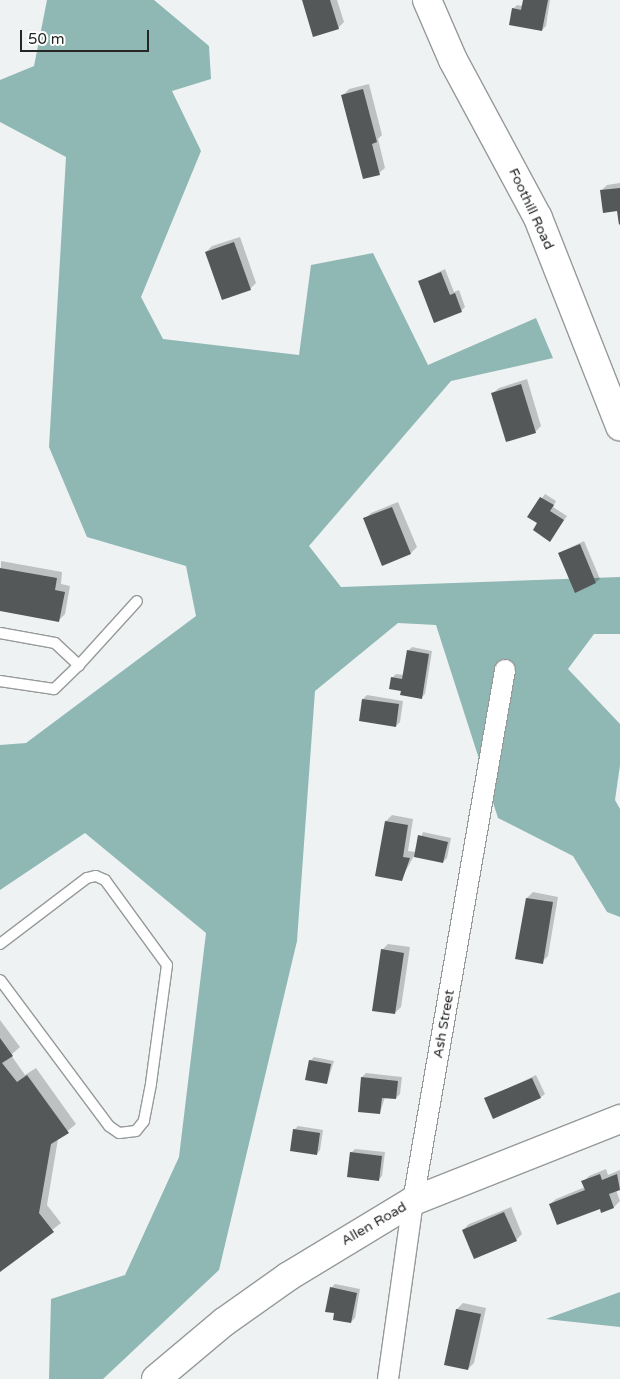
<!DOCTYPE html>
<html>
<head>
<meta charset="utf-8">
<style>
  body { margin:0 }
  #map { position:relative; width:620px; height:1379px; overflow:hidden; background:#eef2f2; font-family:"Varela Round",sans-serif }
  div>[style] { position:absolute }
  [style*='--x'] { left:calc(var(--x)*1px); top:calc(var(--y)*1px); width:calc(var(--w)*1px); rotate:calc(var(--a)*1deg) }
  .forest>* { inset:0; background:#8fb8b5 }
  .shadow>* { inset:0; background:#0003 }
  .building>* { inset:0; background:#555858 }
  .roads { filter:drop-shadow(1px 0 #969a99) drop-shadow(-1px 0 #969a99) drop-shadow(0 1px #969a99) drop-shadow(0 -1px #969a99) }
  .lane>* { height:10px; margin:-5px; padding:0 5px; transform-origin:5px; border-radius:5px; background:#fff }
  .street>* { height:20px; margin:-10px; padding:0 10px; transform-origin:10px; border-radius:10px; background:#fff }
  .secondary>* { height:28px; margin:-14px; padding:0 14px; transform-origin:14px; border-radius:14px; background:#fff }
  span { translate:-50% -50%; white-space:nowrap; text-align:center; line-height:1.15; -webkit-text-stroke:5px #fff; paint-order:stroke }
  .street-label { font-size:14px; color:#252626 }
  .scale { position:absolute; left:20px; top:30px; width:129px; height:22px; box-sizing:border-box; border:2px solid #252626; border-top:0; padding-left:6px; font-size:15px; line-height:18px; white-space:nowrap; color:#252626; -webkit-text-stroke:4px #fff; paint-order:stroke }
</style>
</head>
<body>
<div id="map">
  <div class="forest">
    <i style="clip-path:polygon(47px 0,154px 0,209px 46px,211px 79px,172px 91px,201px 151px,141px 297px,163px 339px,299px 355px,311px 265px,373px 253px,428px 365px,536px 318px,553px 358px,451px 381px,309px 546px,341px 587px,620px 577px,620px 634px,594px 634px,568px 669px,620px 724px,620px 765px,615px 800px,620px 809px,620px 917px,607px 912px,573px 856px,498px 818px,436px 625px,398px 623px,315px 691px,297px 941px,219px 1270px,103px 1379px,49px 1379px,51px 1299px,125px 1275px,179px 1157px,206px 933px,85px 833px,0 890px,0 745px,26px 743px,196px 616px,186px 566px,87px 537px,49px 447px,66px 157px,0 122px,0 80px,34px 66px)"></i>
    <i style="clip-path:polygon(620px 1292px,620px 1327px,546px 1319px)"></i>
  </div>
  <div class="shadow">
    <i style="clip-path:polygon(303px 0,337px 0,344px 22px,338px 28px)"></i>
    <i style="clip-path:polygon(524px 0,550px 0,546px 26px,542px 30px,513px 9px,517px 5px,523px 6px)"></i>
    <i style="clip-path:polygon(369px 84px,382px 135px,378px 139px,385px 168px,379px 173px,343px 95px,349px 89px)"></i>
    <i style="clip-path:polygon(620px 183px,620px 224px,618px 210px,601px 191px,607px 185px)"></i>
    <i style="clip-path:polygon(240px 237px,256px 283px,250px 289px,206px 252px,212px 246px)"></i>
    <i style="clip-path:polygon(445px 269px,454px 292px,459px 290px,465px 307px,461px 311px,420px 281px)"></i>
    <i style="clip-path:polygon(527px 379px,541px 426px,535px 432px,493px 393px,499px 388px)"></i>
    <i style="clip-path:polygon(545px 494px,556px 501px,553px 507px,567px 516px,553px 536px,529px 516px)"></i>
    <i style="clip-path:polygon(398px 502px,417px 547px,411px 553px,383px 564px,365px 519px,371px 513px)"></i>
    <i style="clip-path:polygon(584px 541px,600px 579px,596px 582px,559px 553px)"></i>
    <i style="clip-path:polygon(1px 561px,62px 572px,61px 584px,70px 586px,65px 614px,59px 620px,0 610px)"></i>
    <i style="clip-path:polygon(412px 647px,432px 651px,425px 694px,421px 698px,402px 690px,392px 678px,396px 674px,404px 675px,408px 651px)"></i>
    <i style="clip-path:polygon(367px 695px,403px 701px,400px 722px,396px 726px,363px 699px)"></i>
    <i style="clip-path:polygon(392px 815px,413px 819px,408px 851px,416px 852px,423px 832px,451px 838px,447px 858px,443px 862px,414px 856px,401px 879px,386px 821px)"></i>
    <i style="clip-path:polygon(533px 892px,558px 897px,548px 956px,542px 962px,527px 898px)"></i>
    <i style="clip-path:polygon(388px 944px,410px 947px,401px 1007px,395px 1013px,382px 950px)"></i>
    <i style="clip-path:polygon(0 1020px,20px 1047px,11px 1055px,25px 1075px,36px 1068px,76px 1124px,58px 1139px,47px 1205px,61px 1223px,0 1271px)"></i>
    <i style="clip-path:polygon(314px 1057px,334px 1061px,327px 1083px,310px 1061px)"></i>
    <i style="clip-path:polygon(366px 1073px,402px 1077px,400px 1094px,396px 1098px,385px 1097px,380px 1113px,362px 1077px)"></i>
    <i style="clip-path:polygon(536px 1075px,545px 1094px,541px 1097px,486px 1099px)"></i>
    <i style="clip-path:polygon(298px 1126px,323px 1130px,320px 1150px,317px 1154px,294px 1130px)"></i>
    <i style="clip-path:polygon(355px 1149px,385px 1152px,382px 1176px,379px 1179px,351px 1153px)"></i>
    <i style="clip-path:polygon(606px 1169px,608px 1175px,620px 1170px,620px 1189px,616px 1190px,620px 1201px,614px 1207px,602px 1211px,600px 1207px,550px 1204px,556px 1199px,585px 1187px,583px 1182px,589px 1176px)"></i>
    <i style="clip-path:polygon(511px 1207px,522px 1234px,516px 1240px,463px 1230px,469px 1224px)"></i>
    <i style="clip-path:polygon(335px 1284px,360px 1289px,355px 1318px,351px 1322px,335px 1312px,331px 1288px)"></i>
    <i style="clip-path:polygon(463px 1303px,486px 1308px,474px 1363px,468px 1369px,445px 1364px,457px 1309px)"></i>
  </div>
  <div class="building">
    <i style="clip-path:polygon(302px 0,330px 0,339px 29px,313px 37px)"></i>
    <i style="clip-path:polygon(523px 0,548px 0,542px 31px,509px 25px,512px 8px,521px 10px)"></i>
    <i style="clip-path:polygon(363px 89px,377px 142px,372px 144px,380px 175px,363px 179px,341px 95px)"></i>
    <i style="clip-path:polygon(620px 188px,620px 224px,619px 225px,617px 211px,603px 213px,600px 190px)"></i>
    <i style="clip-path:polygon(234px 242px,251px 290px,222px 300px,205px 252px)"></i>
    <i style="clip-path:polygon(441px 272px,450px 295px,455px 293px,462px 312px,434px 323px,418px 281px)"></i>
    <i style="clip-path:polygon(521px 384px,536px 433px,506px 442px,491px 393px)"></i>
    <i style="clip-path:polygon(540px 497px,554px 505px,550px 511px,564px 520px,550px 542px,533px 530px,537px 523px,527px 517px)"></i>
    <i style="clip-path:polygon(392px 507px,411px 554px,382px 566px,363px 518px)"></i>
    <i style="clip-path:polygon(580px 544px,596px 583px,575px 593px,558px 553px)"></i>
    <i style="clip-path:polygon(0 568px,57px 578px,55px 590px,65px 592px,59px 622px,0 611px)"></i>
    <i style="clip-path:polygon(407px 650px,429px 654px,422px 699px,400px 695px,401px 691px,389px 689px,391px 677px,402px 679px)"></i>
    <i style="clip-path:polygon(362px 699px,399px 704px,396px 727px,359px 721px)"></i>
    <i style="clip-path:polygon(385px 821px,408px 825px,403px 857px,410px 858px,402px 881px,375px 876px)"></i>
    <i style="clip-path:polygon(418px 835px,448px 842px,443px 863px,414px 857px)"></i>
    <i style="clip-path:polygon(526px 898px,553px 902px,543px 964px,515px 959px)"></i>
    <i style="clip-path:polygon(381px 949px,404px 953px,395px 1014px,372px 1011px)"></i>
    <i style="clip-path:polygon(0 1038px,13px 1056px,2px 1063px,17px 1082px,27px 1075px,69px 1133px,51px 1144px,39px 1213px,54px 1232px,0 1272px)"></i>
    <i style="clip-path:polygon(309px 1060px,331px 1064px,327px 1084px,305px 1080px)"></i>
    <i style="clip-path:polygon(361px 1077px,398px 1081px,396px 1099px,382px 1098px,380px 1114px,358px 1112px)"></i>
    <i style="clip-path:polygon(532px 1078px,541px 1098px,493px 1119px,484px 1098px)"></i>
    <i style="clip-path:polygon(293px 1129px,320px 1133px,317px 1155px,290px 1151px)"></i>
    <i style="clip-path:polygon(350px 1152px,382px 1156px,379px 1181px,347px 1177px)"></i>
    <i style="clip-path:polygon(600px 1174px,602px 1180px,617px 1174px,620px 1190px,609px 1194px,614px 1208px,601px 1213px,600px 1209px,557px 1225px,549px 1204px,585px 1190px,581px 1181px)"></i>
    <i style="clip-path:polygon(504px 1212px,517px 1241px,474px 1259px,462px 1230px)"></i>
    <i style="clip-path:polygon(330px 1287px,357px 1293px,351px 1323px,333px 1320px,334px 1313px,325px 1312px)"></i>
    <i style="clip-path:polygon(456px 1309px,481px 1314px,468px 1370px,444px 1365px)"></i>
  </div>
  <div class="roads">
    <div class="lane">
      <i style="--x:0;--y:633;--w:56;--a:10.3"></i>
      <i style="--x:55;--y:643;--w:33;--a:43"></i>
      <i style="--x:79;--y:665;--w:35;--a:136"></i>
      <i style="--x:54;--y:689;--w:55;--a:-171.6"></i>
      <i style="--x:79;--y:665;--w:86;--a:-47.8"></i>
      <i style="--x:0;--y:944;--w:109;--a:-37.2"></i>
      <i style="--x:87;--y:878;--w:9;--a:-13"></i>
      <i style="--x:96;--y:876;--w:10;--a:24"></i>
      <i style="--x:105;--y:880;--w:105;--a:53.9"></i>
      <i style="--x:167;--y:965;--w:120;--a:97.7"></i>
      <i style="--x:151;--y:1084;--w:38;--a:101"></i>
      <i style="--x:144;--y:1121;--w:13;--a:129"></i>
      <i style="--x:136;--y:1131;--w:17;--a:173"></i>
      <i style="--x:119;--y:1133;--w:12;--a:-145"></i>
      <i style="--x:109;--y:1126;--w:182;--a:-126.7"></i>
    </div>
    <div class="street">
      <i style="--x:388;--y:1379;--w:180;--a:-82"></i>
      <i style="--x:413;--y:1201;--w:539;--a:-80.17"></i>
    </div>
    <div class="secondary">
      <i style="--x:427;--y:0;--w:65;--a:66.6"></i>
      <i style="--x:453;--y:60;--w:179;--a:61.7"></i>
      <i style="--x:538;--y:218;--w:224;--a:68.5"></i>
      <i style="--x:156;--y:1379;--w:89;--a:-40"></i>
      <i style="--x:224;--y:1322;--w:80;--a:-35.3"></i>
      <i style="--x:289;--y:1276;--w:145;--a:-31.2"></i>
      <i style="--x:413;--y:1201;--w:223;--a:-21.6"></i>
    </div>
  </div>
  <div class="street-label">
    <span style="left:531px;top:209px;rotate:65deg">Foothill Road</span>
    <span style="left:444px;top:1024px;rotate:-80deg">Ash Street</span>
    <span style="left:374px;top:1224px;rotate:-30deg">Allen Road</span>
  </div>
  <div class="scale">50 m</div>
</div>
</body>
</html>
